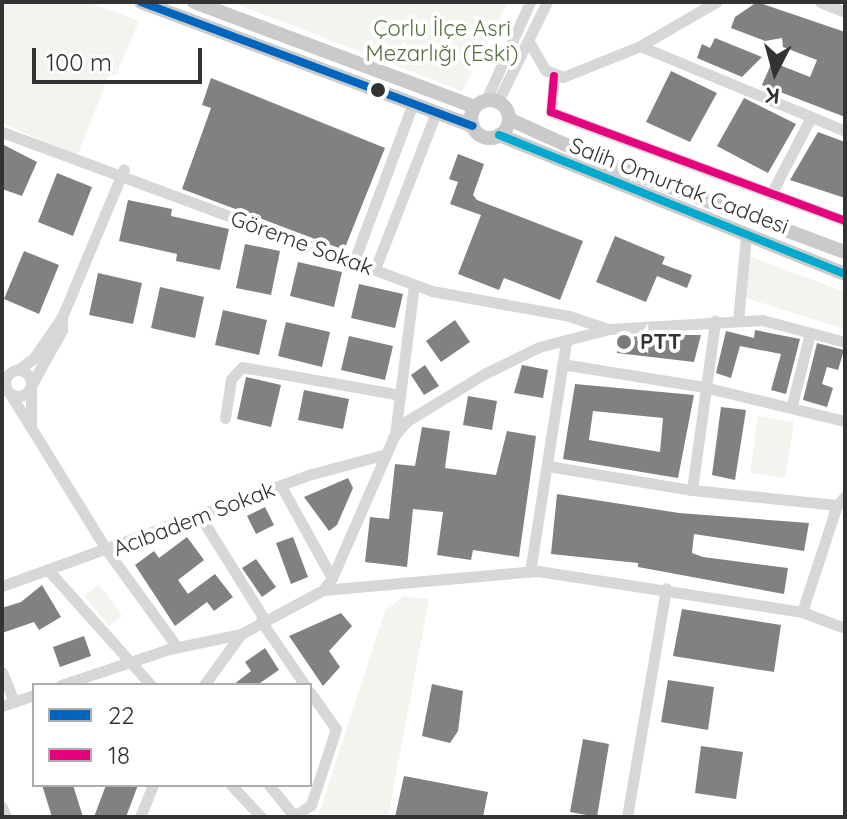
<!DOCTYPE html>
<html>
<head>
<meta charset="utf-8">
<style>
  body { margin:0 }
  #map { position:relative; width:847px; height:819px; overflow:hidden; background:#fff; font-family:Quicksand,sans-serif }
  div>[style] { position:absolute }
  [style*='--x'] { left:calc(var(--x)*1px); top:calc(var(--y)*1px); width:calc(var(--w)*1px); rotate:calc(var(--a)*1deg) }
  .green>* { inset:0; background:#f1f5ed }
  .building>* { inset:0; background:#818181 }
  .minor>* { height:11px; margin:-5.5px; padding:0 5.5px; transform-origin:5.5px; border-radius:5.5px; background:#d7d7d7 }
  .minor>.ring { margin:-5.5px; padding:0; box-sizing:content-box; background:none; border:11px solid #d7d7d7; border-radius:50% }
  .major>* { height:14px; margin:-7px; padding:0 7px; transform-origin:7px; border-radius:7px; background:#cacaca }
  .major>.ring { margin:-7px; padding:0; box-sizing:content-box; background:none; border:14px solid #cacaca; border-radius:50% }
  .bus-1>* { height:8px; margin:-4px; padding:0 4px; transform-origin:4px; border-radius:4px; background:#0065bd }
  .bus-2>* { height:8px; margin:-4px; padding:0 4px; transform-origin:4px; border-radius:4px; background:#e5007d }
  .bus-3>* { height:8px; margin:-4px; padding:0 4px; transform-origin:4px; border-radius:4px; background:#00a9ce }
  .dots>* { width:22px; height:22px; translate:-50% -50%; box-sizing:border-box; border:4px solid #fff; border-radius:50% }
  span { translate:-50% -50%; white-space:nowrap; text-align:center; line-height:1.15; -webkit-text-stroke:8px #fff; paint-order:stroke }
  .park-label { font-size:22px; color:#56703f }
  .street-label { font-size:22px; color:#333 }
  .poi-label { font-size:22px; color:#333; font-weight:700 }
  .left { translate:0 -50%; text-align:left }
  .frame { position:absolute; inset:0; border:4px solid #333; pointer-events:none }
  .legend { position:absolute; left:32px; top:683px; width:280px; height:104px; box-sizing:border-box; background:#fff; border:2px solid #adadad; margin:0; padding:10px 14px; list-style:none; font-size:24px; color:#333 }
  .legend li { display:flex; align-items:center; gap:16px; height:40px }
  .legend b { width:40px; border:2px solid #adadad }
  .north { position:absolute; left:735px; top:32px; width:80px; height:80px; -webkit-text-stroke:6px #fff; paint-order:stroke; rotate:186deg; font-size:22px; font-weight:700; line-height:32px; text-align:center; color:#333 }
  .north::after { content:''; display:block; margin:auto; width:28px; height:36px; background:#333; clip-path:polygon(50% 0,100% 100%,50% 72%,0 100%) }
  .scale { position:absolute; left:32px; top:48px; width:170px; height:36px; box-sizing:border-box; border:4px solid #333; border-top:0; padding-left:10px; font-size:24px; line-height:28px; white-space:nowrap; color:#333; -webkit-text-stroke:6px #fff; paint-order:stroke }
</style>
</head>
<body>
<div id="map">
  <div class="green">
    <i style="clip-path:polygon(2px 2px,87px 2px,139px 21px,116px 75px,109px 75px,77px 156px,2px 123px)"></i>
    <i style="clip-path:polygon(231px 2px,508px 2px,462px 91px)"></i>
    <i style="clip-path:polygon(749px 256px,845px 292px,845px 329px,746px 298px)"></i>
    <i style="clip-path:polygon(758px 416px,794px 422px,785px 478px,750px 473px)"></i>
    <i style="clip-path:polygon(99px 584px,122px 616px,109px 626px,84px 596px)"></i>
    <i style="clip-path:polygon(404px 596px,429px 599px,388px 817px,318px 817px,385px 611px)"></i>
  </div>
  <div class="building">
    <i style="clip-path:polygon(757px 2px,845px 32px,845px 117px,762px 85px,772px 62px,810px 77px,817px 60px,783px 47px,782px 38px,765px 41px,731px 28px,735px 17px)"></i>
    <i style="clip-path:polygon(715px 38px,757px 55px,762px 57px,742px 77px,697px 58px,702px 44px,710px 48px)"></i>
    <i style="clip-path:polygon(671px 71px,717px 93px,690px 142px,646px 122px)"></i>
    <i style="clip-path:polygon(211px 78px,385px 148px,344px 250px,182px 189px,211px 108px,202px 105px)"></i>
    <i style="clip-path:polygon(744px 98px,796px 124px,768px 173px,717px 146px)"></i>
    <i style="clip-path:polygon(818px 132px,845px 142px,845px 198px,790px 180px)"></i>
    <i style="clip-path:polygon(2px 144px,37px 162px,22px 196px,2px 189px)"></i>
    <i style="clip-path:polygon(458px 154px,484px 164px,473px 195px,477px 200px,583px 241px,560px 300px,504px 278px,499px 290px,458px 274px,481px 215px,450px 204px,458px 182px,449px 179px)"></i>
    <i style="clip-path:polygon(57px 173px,92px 187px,73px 236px,38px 222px)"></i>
    <i style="clip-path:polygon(128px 200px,172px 209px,171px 216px,229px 229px,220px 270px,176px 261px,177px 254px,119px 241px)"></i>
    <i style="clip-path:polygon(615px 236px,665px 257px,662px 264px,692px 275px,687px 288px,657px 276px,646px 302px,596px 282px)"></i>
    <i style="clip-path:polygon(245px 244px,280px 251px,271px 295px,236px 288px)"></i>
    <i style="clip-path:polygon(24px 251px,59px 265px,39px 314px,4px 299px)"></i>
    <i style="clip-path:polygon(298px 262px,342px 272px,334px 307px,290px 296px)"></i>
    <i style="clip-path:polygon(98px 273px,142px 283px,133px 324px,89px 315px)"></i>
    <i style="clip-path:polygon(359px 284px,403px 294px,395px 328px,351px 318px)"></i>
    <i style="clip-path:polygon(160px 287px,204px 297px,195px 338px,151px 328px)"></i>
    <i style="clip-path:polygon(223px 310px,267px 320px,259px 355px,215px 345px)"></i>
    <i style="clip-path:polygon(455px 320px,470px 342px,441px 362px,426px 341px)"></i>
    <i style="clip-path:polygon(286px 322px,330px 332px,322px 367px,278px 356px)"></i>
    <i style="clip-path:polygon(755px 330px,800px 339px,786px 394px,771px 390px,781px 354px,740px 346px,731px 378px,716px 373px,726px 331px,754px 338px)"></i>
    <i style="clip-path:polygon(653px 335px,701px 335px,694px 362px,617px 353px,619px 338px)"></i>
    <i style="clip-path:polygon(349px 336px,393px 346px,385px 380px,341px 370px)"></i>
    <i style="clip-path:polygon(817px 343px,844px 350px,838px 370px,827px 367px,822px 384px,833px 388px,827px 407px,803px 400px)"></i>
    <i style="clip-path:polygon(425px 365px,439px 386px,424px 395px,411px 375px)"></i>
    <i style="clip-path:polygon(522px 365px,548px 370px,543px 398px,514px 393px)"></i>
    <i style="clip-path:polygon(246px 377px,281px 385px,271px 427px,237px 419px)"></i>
    <i style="clip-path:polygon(evenodd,575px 384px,694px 395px,678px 478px,563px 459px,575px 384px,593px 411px,663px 418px,660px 452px,589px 440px,593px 411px)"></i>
    <i style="clip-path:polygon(304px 390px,349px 399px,343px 429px,298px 420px)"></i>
    <i style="clip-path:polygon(468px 396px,497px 401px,492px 430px,463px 425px)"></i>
    <i style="clip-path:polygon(721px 407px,746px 410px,735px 480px,712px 475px)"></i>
    <i style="clip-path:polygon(422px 427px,450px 431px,445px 468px,496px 475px,507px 431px,536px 436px,519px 557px,473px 550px,471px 560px,437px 555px,443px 512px,413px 509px,407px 567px,365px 562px,370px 517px,389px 519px,395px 464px,415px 466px)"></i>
    <i style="clip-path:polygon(348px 478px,353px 488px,337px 525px,329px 531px,304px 497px)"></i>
    <i style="clip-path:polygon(557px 494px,679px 513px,809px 523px,804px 551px,694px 534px,692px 553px,703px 557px,788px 568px,784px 594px,638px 567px,638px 563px,551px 554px)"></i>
    <i style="clip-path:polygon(265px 507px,274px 525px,256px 534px,247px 516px)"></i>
    <i style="clip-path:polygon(187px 537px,204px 560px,178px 580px,188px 594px,215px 574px,233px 597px,214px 611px,207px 602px,175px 626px,135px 565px,154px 551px,159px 558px)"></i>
    <i style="clip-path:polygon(293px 537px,308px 577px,291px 584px,276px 543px)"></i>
    <i style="clip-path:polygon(256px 559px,276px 587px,262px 597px,242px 568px)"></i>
    <i style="clip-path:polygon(42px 585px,61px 617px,39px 630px,34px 622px,2px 633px,2px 608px,21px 602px)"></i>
    <i style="clip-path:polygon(682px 609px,781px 625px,774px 672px,673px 656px)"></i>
    <i style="clip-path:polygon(341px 613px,352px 626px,329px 651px,340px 667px,323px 686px,289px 636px)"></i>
    <i style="clip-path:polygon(84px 636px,91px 656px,60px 667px,53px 647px)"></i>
    <i style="clip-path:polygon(265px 648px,279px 670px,257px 685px,233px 685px,251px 671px,245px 662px)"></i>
    <i style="clip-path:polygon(668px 680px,714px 687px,708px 730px,661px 722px)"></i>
    <i style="clip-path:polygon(432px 684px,463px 691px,458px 731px,450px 743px,422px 736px)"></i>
    <i style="clip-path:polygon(583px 739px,609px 744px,597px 817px,570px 812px)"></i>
    <i style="clip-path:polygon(701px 746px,743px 752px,736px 799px,695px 793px)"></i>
    <i style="clip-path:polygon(404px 776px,488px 792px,483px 817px,395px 817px)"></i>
    <i style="clip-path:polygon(42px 785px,73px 785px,83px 817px,52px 817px)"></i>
    <i style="clip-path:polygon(106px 785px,138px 785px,126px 817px,94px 817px)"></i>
  </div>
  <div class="minor">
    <i style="--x:820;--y:2;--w:27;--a:22"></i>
    <i style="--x:528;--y:40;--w:34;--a:60"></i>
    <i style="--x:545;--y:70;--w:19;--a:21"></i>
    <i style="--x:563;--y:77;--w:83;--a:-21.9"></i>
    <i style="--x:640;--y:46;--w:88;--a:-30.1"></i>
    <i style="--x:640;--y:46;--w:222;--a:22.5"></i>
    <i style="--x:554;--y:76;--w:36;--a:95"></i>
    <i style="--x:551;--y:112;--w:314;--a:20.3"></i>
    <i style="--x:486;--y:100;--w:107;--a:-65.8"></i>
    <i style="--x:498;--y:101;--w:110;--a:-63.7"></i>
    <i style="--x:2;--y:132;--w:458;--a:20.3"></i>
    <i style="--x:432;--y:291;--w:139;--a:10.3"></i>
    <i style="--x:569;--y:316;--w:41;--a:18.4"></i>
    <i style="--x:771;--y:194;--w:87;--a:-62.5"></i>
    <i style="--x:354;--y:261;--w:165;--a:-69.5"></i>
    <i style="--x:375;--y:269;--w:165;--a:-68.7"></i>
    <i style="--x:738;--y:321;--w:85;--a:-84.6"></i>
    <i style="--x:562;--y:364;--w:144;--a:9.2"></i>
    <i style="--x:704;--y:387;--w:145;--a:13.6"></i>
    <i style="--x:19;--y:369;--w:17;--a:-36"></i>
    <i style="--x:33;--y:359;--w:51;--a:-55.4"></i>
    <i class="ring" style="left:5px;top:370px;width:15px;height:15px"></i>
    <i style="--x:32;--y:384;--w:62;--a:-60.9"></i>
    <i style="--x:62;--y:330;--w:13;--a:-90"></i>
    <i style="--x:62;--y:317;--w:160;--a:-67.3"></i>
    <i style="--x:31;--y:389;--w:38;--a:90"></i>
    <i style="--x:9;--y:392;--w:188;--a:58.3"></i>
    <i style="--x:108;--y:552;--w:117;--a:54"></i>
    <i style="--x:792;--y:405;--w:74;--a:-76"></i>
    <i style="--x:225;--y:418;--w:39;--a:-81"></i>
    <i style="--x:231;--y:379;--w:16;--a:-47"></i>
    <i style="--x:242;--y:367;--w:160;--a:10"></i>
    <i style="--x:395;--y:435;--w:151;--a:-82.8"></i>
    <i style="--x:548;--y:466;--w:146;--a:9.5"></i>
    <i style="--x:692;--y:490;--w:146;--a:5.9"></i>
    <i style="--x:281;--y:486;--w:105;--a:61"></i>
    <i style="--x:692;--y:490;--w:171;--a:-82.2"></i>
    <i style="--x:200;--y:516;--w:121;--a:58.1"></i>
    <i style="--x:49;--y:571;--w:153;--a:48.2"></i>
    <i style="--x:530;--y:572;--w:234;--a:-81.1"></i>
    <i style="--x:2;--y:586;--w:330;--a:-19.9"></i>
    <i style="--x:312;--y:474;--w:77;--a:-15.1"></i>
    <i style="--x:323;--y:590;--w:216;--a:-5.1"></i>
    <i style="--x:538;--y:571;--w:267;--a:8.8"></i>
    <i style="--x:802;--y:612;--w:46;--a:20.4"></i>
    <i style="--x:802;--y:612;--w:113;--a:-71.9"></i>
    <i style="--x:837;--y:505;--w:12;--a:-48"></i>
    <i style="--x:261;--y:621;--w:78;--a:55.5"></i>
    <i style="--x:2;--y:672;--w:32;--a:68"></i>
    <i style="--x:61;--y:685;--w:114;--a:-18.4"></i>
    <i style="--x:169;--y:649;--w:74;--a:-11.8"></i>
    <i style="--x:204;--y:685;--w:63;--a:-54"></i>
    <i style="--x:241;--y:634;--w:93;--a:-28.2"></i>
    <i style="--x:323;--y:590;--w:15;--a:-53"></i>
    <i style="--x:332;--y:578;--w:155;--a:-66.4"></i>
    <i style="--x:394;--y:436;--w:20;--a:-49"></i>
    <i style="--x:407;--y:421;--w:90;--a:-31.4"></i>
    <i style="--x:484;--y:374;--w:61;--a:-26.1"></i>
    <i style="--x:539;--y:347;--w:72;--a:-14.4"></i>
    <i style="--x:609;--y:329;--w:153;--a:-3.4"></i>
    <i style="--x:762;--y:320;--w:86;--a:14.8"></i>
    <i style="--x:2;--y:706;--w:34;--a:-19"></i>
    <i style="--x:231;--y:785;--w:44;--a:46.8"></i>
    <i style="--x:269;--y:785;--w:40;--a:51"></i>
    <i style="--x:294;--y:816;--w:20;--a:-33"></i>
    <i style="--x:311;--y:805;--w:80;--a:-71.8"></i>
    <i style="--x:336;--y:729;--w:45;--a:-125.1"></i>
    <i style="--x:2;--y:807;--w:11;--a:68"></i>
    <i style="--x:140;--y:817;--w:35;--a:-68"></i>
    <i style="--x:627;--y:817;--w:232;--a:-80.3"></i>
  </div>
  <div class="major">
    <i style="--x:141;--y:2;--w:354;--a:20.5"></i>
    <i style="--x:194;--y:2;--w:300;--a:20.5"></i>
    <i class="ring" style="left:471px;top:100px;width:24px;height:24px"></i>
    <i style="--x:509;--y:119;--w:109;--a:24.4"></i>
    <i style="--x:608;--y:164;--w:253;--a:20.4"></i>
    <i style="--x:499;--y:135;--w:373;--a:21.9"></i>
  </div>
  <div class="bus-1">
    <i style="--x:141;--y:2;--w:354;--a:20.5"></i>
  </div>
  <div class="bus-2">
    <i style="--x:554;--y:76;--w:36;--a:95"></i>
    <i style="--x:551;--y:112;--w:314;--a:20.3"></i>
  </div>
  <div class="bus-3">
    <i style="--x:499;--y:135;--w:373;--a:21.9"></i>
  </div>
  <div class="dots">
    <i style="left:378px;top:90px;background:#333"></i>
    <i style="left:624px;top:342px;background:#7a7a7a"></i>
  </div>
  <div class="park-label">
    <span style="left:442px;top:41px">Çorlu İlçe Asri<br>Mezarlığı (Eski)</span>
  </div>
  <div class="street-label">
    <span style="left:679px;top:186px;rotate:21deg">Salih Omurtak Caddesi</span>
    <span style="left:302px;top:243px;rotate:20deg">Göreme Sokak</span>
    <span style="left:194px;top:519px;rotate:-21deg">Acıbadem Sokak</span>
  </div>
  <div class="poi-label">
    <span class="left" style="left:640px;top:342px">PTT</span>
  </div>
  <div class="frame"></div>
  <ul class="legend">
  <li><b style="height:10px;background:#0065bd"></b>22</li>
  <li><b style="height:10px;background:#e5007d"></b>18</li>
  </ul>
  <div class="north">K</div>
  <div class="scale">100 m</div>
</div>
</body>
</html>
